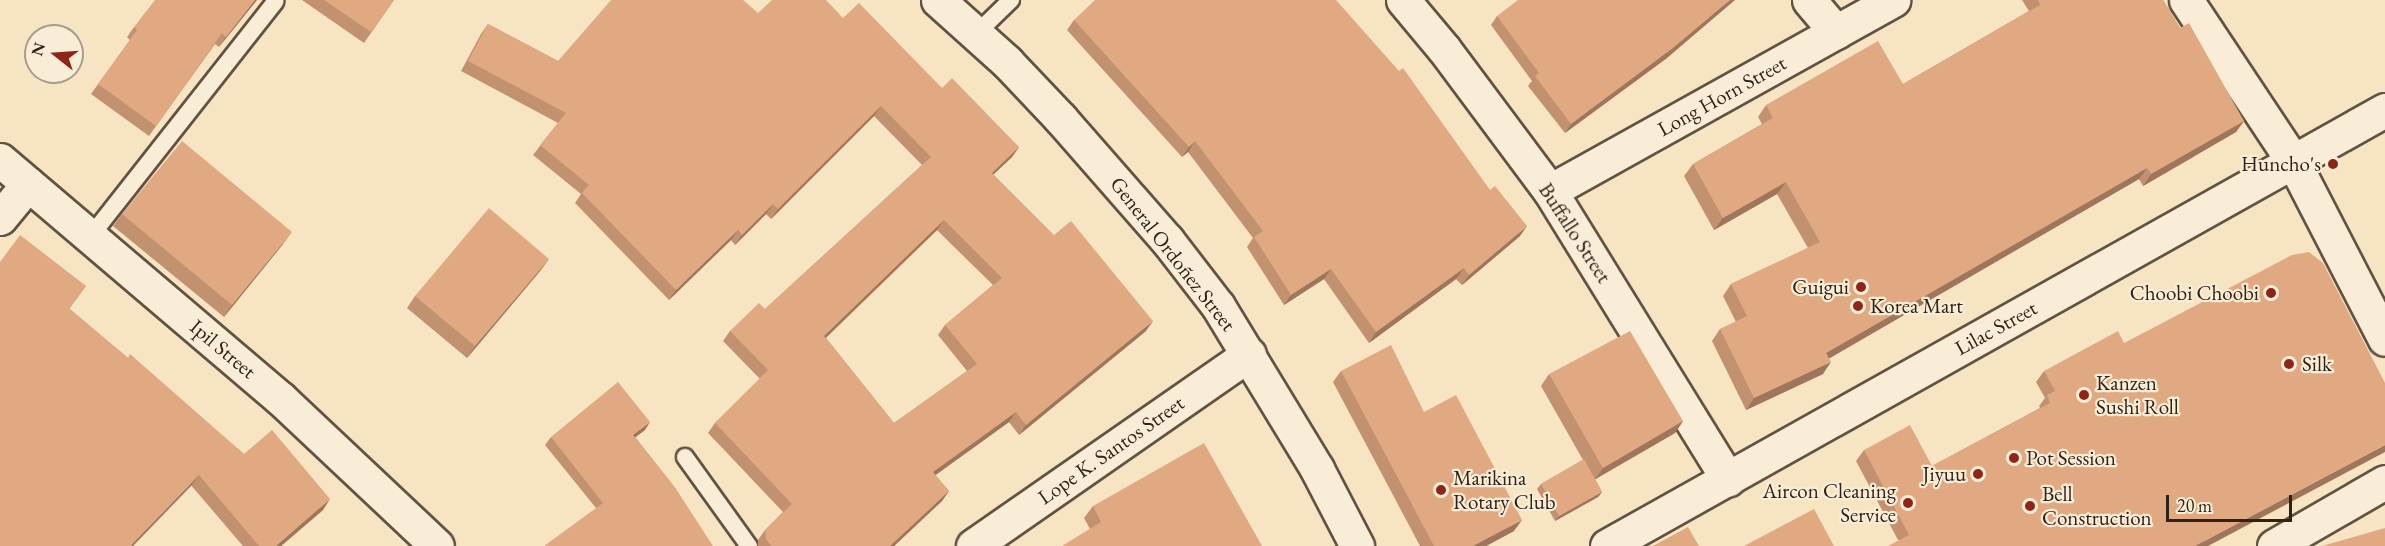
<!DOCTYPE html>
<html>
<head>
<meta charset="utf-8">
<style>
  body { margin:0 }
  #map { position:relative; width:2385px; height:546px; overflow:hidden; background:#f7e4c2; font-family:"EB Garamond",serif }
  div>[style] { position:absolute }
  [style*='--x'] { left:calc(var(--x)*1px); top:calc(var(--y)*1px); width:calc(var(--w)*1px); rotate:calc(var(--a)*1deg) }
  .roads { filter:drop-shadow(2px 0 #625242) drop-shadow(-2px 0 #625242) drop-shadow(0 2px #625242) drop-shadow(0 -2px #625242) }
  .service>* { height:16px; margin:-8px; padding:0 8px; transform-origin:8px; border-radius:8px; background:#faedd7 }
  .minor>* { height:33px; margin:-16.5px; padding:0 16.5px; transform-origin:16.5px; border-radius:16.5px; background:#faedd7 }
  .tertiary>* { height:33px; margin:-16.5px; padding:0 16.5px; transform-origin:16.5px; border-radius:16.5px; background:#faedd7 }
  .secondary>* { height:33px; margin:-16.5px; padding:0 16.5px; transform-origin:16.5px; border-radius:16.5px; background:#faedd7 }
  .wall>* { inset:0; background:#c19170 }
  .shaded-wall>* { inset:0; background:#9d765b }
  .building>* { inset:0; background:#e0a982 }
  .dots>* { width:16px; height:16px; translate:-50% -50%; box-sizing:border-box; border:3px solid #faedd7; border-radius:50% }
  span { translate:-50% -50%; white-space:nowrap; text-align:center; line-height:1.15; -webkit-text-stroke:4.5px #faedd7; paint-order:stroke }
  .street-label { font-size:21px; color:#302217 }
  .poi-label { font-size:21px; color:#302217 }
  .right { translate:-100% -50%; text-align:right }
  .left { translate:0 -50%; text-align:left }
  .north { position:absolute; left:24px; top:24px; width:60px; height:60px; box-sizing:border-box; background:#faedd7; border:2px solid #a99c8a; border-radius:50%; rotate:287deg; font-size:16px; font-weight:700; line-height:24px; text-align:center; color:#302217 }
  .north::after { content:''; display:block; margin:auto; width:21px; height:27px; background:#8f2418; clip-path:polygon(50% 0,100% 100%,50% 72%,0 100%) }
  .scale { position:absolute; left:2166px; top:495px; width:126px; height:27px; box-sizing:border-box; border:3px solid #302217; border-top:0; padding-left:8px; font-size:18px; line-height:21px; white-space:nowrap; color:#302217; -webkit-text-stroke:4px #faedd7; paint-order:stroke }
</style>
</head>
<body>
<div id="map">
  <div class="roads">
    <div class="service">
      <i style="--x:976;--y:34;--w:49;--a:-44.2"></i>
      <i style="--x:90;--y:237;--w:300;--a:-51.8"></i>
      <i style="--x:685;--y:457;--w:110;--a:54.3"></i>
    </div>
    <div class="minor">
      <i style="--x:1403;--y:0;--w:64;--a:50.1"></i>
      <i style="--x:1444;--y:49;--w:177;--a:53.3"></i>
      <i style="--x:1550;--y:191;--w:339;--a:58.3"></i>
      <i style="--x:1809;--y:0;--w:42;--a:49.8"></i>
      <i style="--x:2186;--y:0;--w:193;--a:56.4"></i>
      <i style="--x:2293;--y:161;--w:200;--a:62.7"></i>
      <i style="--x:0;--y:160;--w:369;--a:40.4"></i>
      <i style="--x:281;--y:399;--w:214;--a:43.3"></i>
      <i style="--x:1550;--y:191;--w:393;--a:-29.1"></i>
      <i style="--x:0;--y:218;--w:44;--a:-50.5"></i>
      <i style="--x:2274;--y:546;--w:128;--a:-30"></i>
    </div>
    <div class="tertiary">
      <i style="--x:973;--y:546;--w:336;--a:-34.8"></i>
    </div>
    <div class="secondary">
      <i style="--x:938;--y:0;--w:93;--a:41.9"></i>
      <i style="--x:1007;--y:62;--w:79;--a:46.5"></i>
      <i style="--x:1061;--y:119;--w:161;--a:48.8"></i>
      <i style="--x:1167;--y:240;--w:83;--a:52.3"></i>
      <i style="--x:1218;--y:306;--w:191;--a:58.7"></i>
      <i style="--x:1317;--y:469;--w:87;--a:62.5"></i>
      <i style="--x:1607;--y:546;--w:892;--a:-29.27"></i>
    </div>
  </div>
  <div class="wall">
    <i style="clip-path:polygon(257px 0,219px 47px,215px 44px,149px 136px,91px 94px,130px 40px,127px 37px,134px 27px)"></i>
    <i style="clip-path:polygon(302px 0,394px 0,364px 43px)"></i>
    <i style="clip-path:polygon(2022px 0,2163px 0,2180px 28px,2244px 121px,2236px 132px,2143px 186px,2139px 179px,1829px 358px,1823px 374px,1746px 410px,1712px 341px,1720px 329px,1736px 322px,1723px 296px,1731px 284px,1808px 248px,1777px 194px,1714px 230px,1684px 176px,1693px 164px,1762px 124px,1758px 117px,1766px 105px,1903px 84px,2029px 11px)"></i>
    <i style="clip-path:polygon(evenodd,758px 13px,843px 18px,942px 88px,1019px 147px,1012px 157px,993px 175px,1146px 331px,1019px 435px,1009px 422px,935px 475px,949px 491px,942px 501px,894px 546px,758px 546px,758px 540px,765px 530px,783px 512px,708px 433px,715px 423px,760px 379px,723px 341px,730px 331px,765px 309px,922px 165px,874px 116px,771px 219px,766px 214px,735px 245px,731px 240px,669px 300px,575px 203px,581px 194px,533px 155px,558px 123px,461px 71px,481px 34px,488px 24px,558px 61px,758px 13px,937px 230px,993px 285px,945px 325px,938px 335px,967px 371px,894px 423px,826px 338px,937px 230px)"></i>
    <i style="clip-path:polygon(1497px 16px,1667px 58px,1565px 133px,1528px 86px,1532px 81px,1491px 25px)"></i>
    <i style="clip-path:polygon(1074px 20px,1520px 236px,1462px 285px,1456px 279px,1369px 343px,1324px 279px,1284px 305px,1247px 247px,1253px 238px,1188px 152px,1182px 157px,1067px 30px)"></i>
    <i style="clip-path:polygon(122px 214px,283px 244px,224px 317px,113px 226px)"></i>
    <i style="clip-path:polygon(549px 259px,540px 271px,467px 358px,407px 308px,415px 296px)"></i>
    <i style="clip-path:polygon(0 262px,86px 286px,69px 309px,244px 454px,323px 510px,281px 546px,243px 546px)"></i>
    <i style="clip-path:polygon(1341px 371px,1514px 531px,1486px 546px,1420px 546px,1333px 382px)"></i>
    <i style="clip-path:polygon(2044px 371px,2208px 546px,1898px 540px,1856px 461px,1864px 450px,1932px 466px,2040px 408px,2039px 406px,2045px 398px,2036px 382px)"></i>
    <i style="clip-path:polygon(1549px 374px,1683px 421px,1675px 433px,1595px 479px,1602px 492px,1598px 497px,1555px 521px,1537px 489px,1541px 484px,1583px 460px,1541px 386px)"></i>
    <i style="clip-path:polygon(645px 430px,635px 437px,676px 489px,596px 508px,545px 445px,551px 437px)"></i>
    <i style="clip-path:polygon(1093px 506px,1262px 546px,1090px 529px,1084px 518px)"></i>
  </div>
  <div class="shaded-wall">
    <i style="clip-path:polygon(255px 0,257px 0,219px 47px,226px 37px)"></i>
    <i style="clip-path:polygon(1730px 0,1735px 0,1667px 58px,1565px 133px,1571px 124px)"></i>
    <i style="clip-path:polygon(881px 106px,874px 116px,771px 219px,778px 209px)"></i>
    <i style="clip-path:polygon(2244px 121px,2236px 132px,2143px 186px,2151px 174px)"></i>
    <i style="clip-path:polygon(1195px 141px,1188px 152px,1182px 157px,1189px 147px)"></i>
    <i style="clip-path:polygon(1019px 147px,1012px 157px,984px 183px,992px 173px)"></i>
    <i style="clip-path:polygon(2147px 168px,2139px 179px,1818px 365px,1826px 353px)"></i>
    <i style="clip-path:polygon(1786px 182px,1777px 194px,1714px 230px,1723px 218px)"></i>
    <i style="clip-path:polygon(773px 204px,766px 214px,735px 245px,742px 235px)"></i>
    <i style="clip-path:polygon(944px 220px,937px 230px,817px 346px,824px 336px)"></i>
    <i style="clip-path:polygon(1527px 226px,1520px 236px,1462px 285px,1469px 275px)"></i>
    <i style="clip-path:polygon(738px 230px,731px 240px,669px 300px,676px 290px)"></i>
    <i style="clip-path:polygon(292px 232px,283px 244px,224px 317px,232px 305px)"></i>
    <i style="clip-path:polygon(549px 259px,540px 271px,467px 358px,475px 346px)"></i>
    <i style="clip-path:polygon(1464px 268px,1456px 279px,1369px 343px,1376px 332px)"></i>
    <i style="clip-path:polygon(1331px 269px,1324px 279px,1284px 305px,1291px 295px)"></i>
    <i style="clip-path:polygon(1153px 321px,1146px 331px,1019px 435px,1026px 425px)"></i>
    <i style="clip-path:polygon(1831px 362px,1823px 374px,1746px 410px,1754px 398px)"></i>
    <i style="clip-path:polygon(1016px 412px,1009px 422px,926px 482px,933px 472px)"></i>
    <i style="clip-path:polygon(1683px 421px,1675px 433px,1594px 480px,1603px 468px)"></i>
    <i style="clip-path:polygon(650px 422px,645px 430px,628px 443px,633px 435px)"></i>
    <i style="clip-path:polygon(2385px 445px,2385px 452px,2208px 546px,2195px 546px)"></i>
    <i style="clip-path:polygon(199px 475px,191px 486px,133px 546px,130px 546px)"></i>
    <i style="clip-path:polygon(949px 491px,942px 501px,894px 546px,890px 546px)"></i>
    <i style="clip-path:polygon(1602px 492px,1598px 497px,1555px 521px,1559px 516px)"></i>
    <i style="clip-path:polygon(330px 499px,323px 510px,281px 546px,276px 546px)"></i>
    <i style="clip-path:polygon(1522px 520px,1514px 531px,1486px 546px,1473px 546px)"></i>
  </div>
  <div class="building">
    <i style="clip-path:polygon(155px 0,255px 0,226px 37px,222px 33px,156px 126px,98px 84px,137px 30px,134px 27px)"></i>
    <i style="clip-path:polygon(324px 0,394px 0,371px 32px)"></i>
    <i style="clip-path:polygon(evenodd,611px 0,743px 0,758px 13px,772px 0,826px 0,843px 18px,859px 3px,942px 88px,952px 78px,1019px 147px,992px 173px,1054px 235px,1071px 221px,1153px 321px,1026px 425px,1016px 412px,933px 472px,949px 491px,890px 546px,771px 546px,766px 539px,765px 530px,792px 504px,715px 423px,768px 370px,730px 331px,759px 303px,765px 309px,931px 157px,881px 106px,778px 209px,773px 204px,742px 235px,738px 230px,676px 290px,582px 193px,589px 185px,540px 145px,566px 113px,468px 61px,488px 24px,558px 61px,611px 0,944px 220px,1002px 278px,945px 325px,977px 364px,894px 423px,824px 336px,944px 220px)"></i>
    <i style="clip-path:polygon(1095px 0,1336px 0,1399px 71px,1403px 68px,1490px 190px,1495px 186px,1527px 226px,1469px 275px,1464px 268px,1376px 332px,1331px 269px,1291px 295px,1254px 237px,1263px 231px,1195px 141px,1189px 147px,1074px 20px)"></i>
    <i style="clip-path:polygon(1518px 0,1730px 0,1673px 48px,1571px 124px,1535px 76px,1539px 73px,1497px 16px)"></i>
    <i style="clip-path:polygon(2038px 0,2163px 0,2180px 28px,2189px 23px,2244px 121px,2151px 174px,2147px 168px,1826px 353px,1831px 362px,1754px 398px,1720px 329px,1747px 316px,1731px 284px,1820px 242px,1786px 182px,1723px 218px,1693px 164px,1773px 118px,1766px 105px,1878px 41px,1903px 84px,2040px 5px)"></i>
    <i style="clip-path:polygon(182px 141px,292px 232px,232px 305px,122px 214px)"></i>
    <i style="clip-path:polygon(489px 208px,549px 259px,475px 346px,415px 296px)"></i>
    <i style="clip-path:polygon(20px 235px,86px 286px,69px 308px,128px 358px,130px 354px,244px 454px,272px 430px,330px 499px,276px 546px,259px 546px,199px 475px,131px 545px,132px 546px,0 546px,0 262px)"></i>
    <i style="clip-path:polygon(2309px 252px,2323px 263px,2385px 383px,2385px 445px,2195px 546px,1888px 546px,1909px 535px,1864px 450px,1910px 425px,1932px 466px,2050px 403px,2047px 395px,2055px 391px,2044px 371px,2118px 331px,2124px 343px,2292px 255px)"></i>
    <i style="clip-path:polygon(1630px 331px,1683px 421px,1603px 468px,1549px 374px)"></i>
    <i style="clip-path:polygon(1391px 345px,1424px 412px,1456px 395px,1522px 520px,1473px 546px,1434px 546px,1341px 371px)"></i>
    <i style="clip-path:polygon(618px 382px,650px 422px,633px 435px,676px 489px,713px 546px,544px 546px,603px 503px,551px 437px)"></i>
    <i style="clip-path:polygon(1204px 443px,1262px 546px,1062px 546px,1101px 522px,1093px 506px)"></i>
    <i style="clip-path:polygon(1584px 459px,1602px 492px,1559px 516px,1541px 484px)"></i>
    <i style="clip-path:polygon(1814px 509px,1834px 546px,1744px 546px)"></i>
    <i style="clip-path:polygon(1688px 527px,1699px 546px,1653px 546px)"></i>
    <i style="clip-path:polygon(2385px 528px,2385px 546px,2322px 546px)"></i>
  </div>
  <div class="dots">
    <i style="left:2333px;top:164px;background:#8f2418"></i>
    <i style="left:1861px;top:287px;background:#8f2418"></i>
    <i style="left:2271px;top:293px;background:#8f2418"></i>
    <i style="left:1858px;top:306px;background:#8f2418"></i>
    <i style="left:2289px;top:364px;background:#8f2418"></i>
    <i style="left:2084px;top:395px;background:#8f2418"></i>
    <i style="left:2014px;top:458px;background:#8f2418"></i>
    <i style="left:1978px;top:474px;background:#8f2418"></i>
    <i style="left:1441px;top:490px;background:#8f2418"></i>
    <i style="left:1908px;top:503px;background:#8f2418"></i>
    <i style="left:2030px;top:506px;background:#8f2418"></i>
  </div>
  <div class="street-label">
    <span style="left:1722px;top:96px;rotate:-29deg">Long Horn Street</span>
    <span style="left:1575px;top:233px;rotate:57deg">Buffallo Street</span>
    <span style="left:1173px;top:254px;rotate:52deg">General Ordoñez Street</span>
    <span style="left:1996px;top:328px;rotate:-29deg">Lilac Street</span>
    <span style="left:223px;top:349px;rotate:40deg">Ipil Street</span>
    <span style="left:1111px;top:450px;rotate:-35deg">Lope K. Santos Street</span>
  </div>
  <div class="poi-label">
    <span class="right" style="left:2321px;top:164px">Huncho's</span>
    <span class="right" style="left:1849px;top:287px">Guigui</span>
    <span class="right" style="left:2259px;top:293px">Choobi Choobi</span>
    <span class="left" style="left:1870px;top:306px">Korea Mart</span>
    <span class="left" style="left:2302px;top:364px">Silk</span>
    <span class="left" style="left:2096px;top:395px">Kanzen<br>Sushi Roll</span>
    <span class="left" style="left:2026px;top:458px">Pot Session</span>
    <span class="right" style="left:1966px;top:474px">Jiyuu</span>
    <span class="left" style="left:1453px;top:490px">Marikina<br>Rotary Club</span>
    <span class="right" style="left:1896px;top:503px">Aircon Cleaning<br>Service</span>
    <span class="left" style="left:2042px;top:506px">Bell<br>Construction</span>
  </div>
  <div class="north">N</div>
  <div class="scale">20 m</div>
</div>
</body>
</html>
